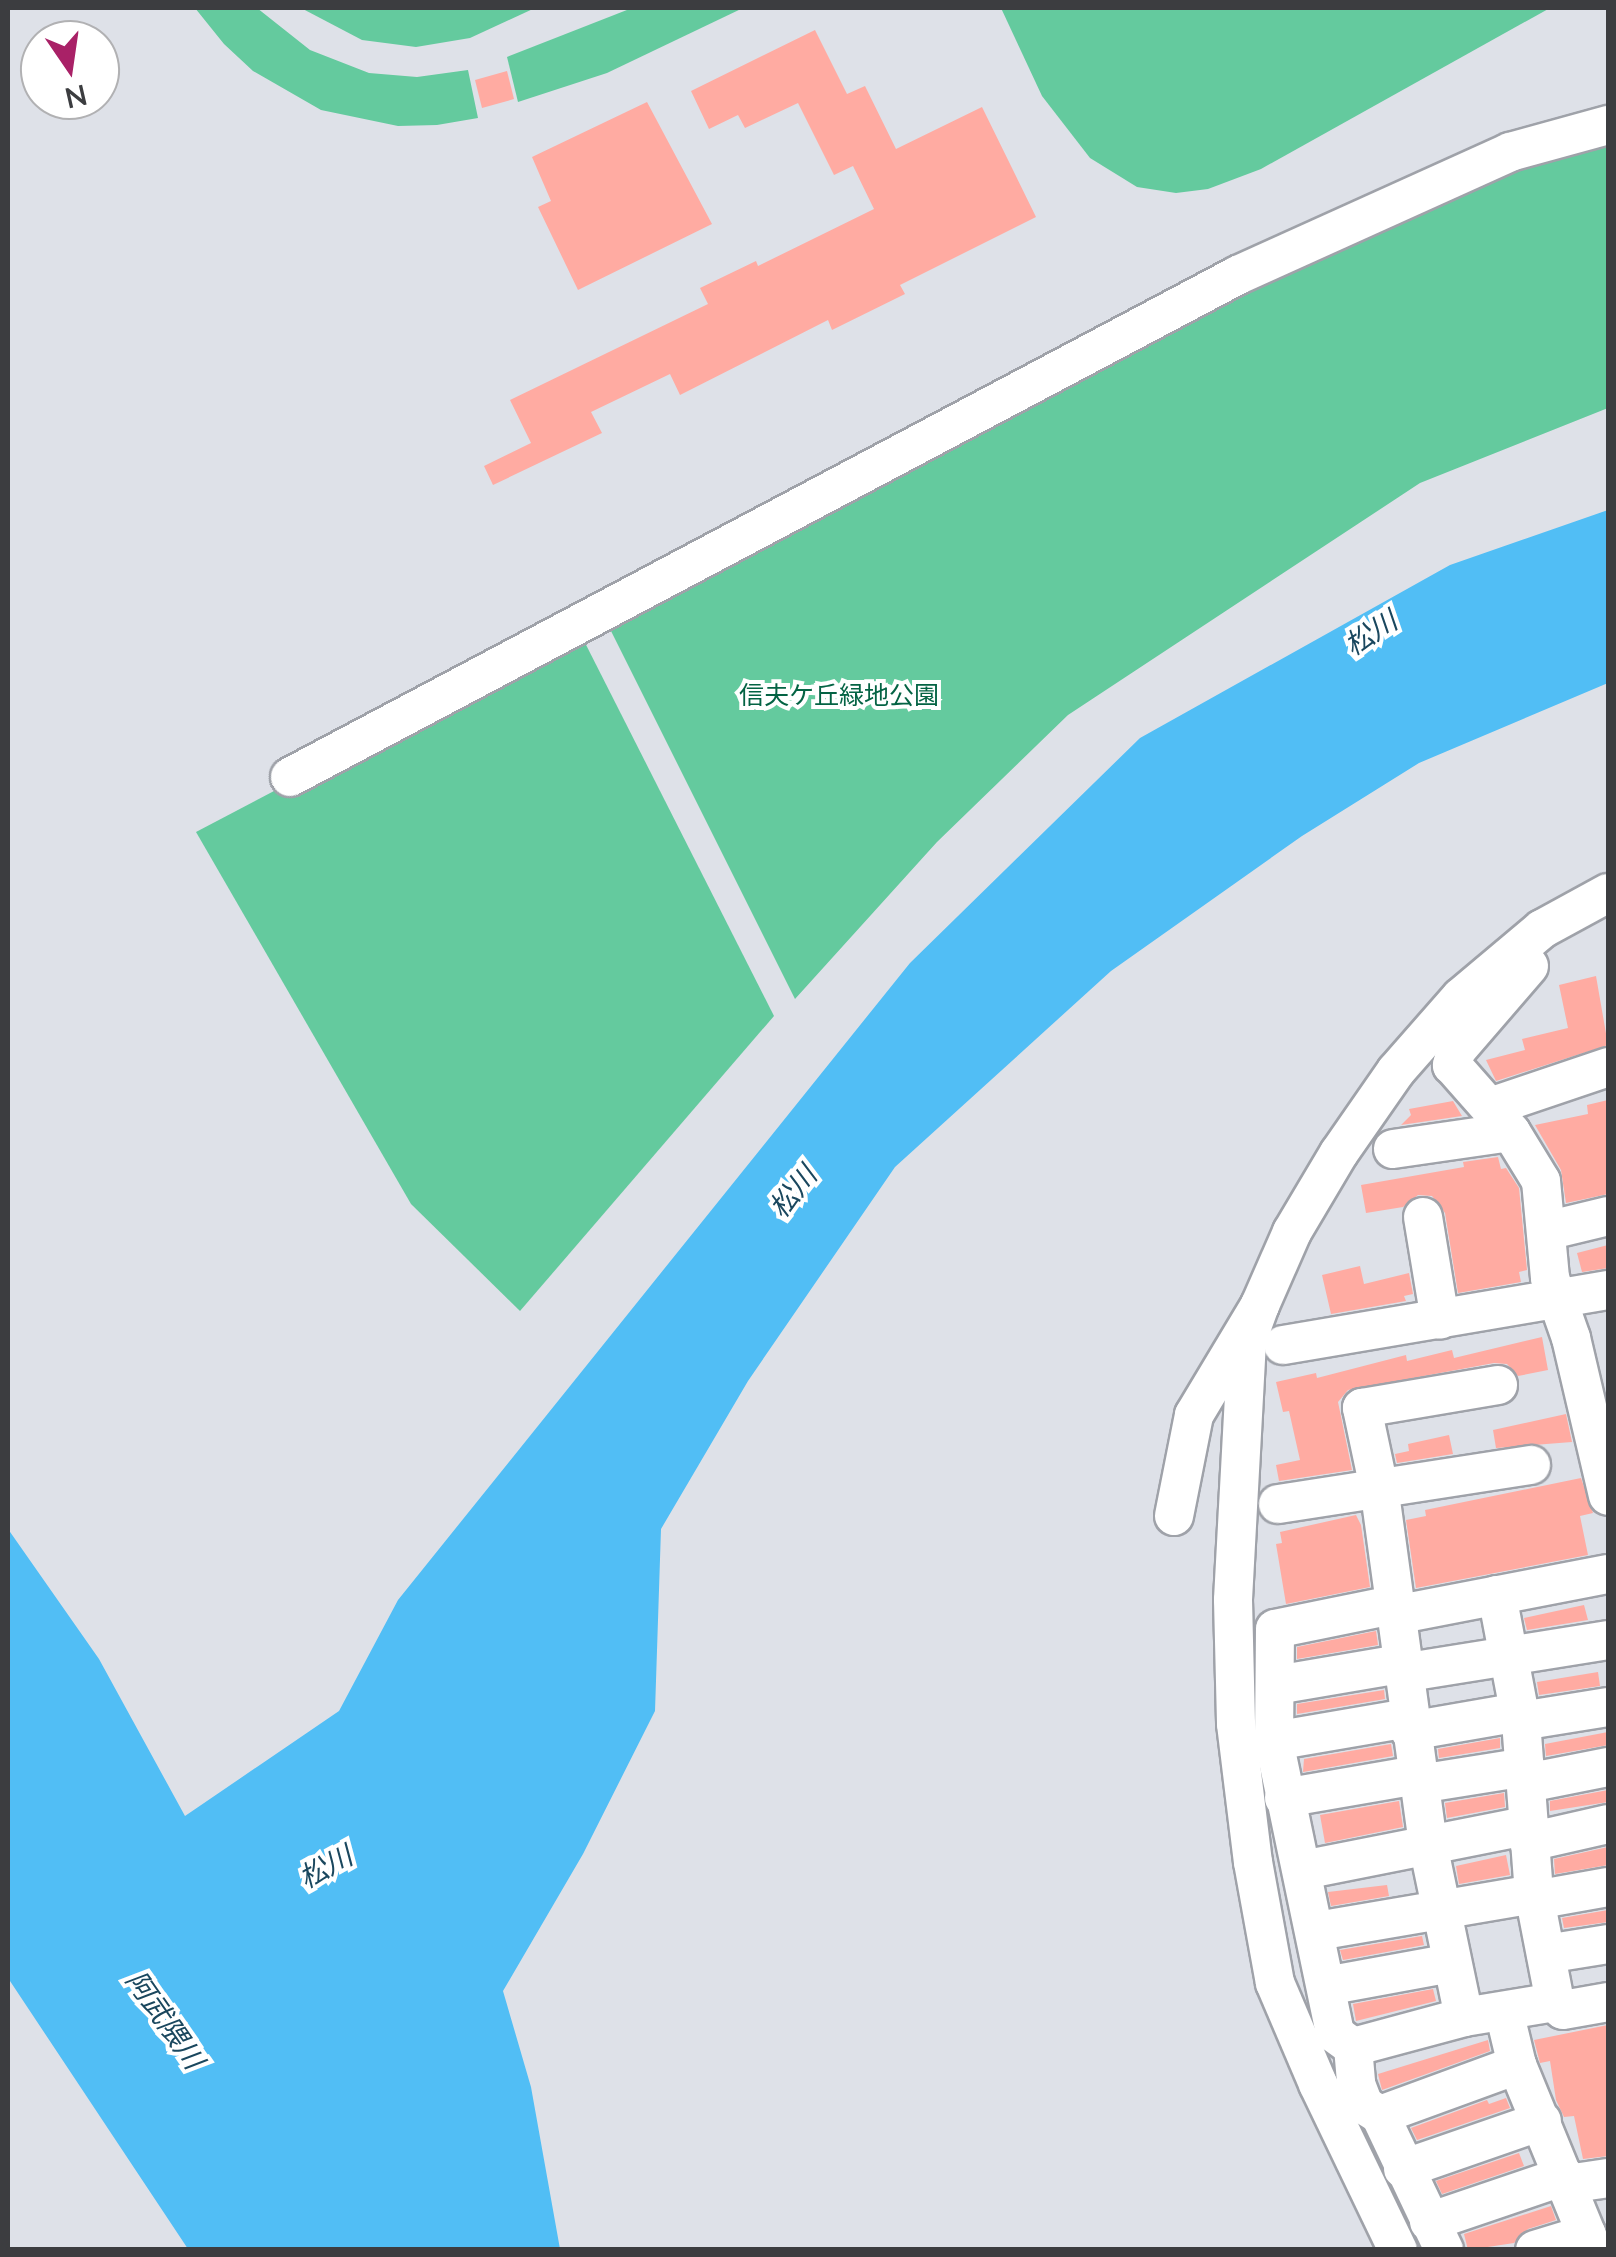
<!DOCTYPE html>
<html>
<head>
<meta charset="utf-8">
<style>
  body { margin:0 }
  #map { position:relative; width:1616px; height:2257px; overflow:hidden; background:#dee1e8; font-family:Lato,"Noto Sans JP",sans-serif }
  div>[style] { position:absolute }
  [style*='--x'] { left:calc(var(--x)*1px); top:calc(var(--y)*1px); width:calc(var(--w)*1px); rotate:calc(var(--a)*1deg) }
  .green>* { inset:0; background:#64ca9e }
  .water>* { inset:0; background:#51bef5 }
  .building>* { inset:0; background:#ffaba2 }
  .roads { filter:drop-shadow(2px 0 #9fa2a9) drop-shadow(-2px 0 #9fa2a9) drop-shadow(0 2px #9fa2a9) drop-shadow(0 -2px #9fa2a9) }
  .minor>* { height:38px; margin:-19px; padding:0 19px; transform-origin:19px; border-radius:19px; background:#fff }
  span { translate:-50% -50%; white-space:nowrap; text-align:center; line-height:1.15; -webkit-text-stroke:8px #fff; paint-order:stroke }
  .park-label { font-size:25px; color:#046344 }
  .water-label { font-size:28px; color:#1a475e; font-style:italic }
  .frame { position:absolute; inset:0; border:10px solid #3c3d40; pointer-events:none }
  .north { position:absolute; left:20px; top:20px; width:100px; height:100px; box-sizing:border-box; background:#fff; border:2px solid #b1b1b3; border-radius:50%; rotate:167deg; font-size:28px; font-weight:700; line-height:40px; text-align:center; color:#3c3d40 }
  .north::after { content:''; display:block; margin:auto; width:35px; height:45px; background:#a92167; clip-path:polygon(50% 0,100% 100%,50% 72%,0 100%) }
</style>
</head>
<body>
<div id="map">
  <div class="green">
    <i style="clip-path:polygon(195px 8px,257px 8px,310px 50px,369px 73px,417px 77px,468px 70px,478px 118px,437px 125px,398px 126px,321px 110px,253px 71px,224px 44px)"></i>
    <i style="clip-path:polygon(301px 8px,535px 8px,470px 38px,416px 47px,362px 40px)"></i>
    <i style="clip-path:polygon(632px 8px,743px 8px,607px 73px,518px 102px,507px 57px)"></i>
    <i style="clip-path:polygon(1001px 8px,1550px 8px,1261px 169px,1208px 189px,1176px 193px,1137px 187px,1090px 158px,1042px 96px)"></i>
    <i style="clip-path:polygon(1608px 133px,1608px 408px,1420px 483px,1068px 715px,937px 842px,795px 999px,605px 619px,1241px 281px,1515px 160px)"></i>
    <i style="clip-path:polygon(579px 631px,774px 1016px,520px 1311px,411px 1204px,196px 832px)"></i>
  </div>
  <div class="water">
    <i style="clip-path:polygon(1608px 510px,1608px 683px,1419px 763px,1302px 836px,1111px 971px,895px 1167px,748px 1381px,661px 1529px,655px 1711px,583px 1854px,503px 1991px,531px 2087px,560px 2249px,188px 2249px,8px 1978px,8px 1529px,99px 1659px,185px 1816px,339px 1711px,398px 1600px,910px 963px,1140px 738px,1450px 565px)"></i>
  </div>
  <div class="building">
    <i style="clip-path:polygon(815px 30px,847px 94px,865px 86px,896px 149px,982px 107px,1036px 217px,900px 285px,905px 294px,832px 330px,828px 320px,680px 395px,670px 374px,591px 412px,602px 433px,493px 485px,484px 466px,531px 443px,510px 400px,708px 304px,700px 288px,756px 261px,758px 266px,874px 209px,853px 166px,834px 175px,798px 103px,745px 128px,738px 115px,709px 129px,691px 91px)"></i>
    <i style="clip-path:polygon(507px 71px,514px 99px,482px 108px,475px 80px)"></i>
    <i style="clip-path:polygon(647px 102px,712px 224px,578px 290px,538px 207px,551px 201px,532px 157px)"></i>
    <i style="clip-path:polygon(1596px 976px,1608px 1045px,1496px 1081px,1486px 1060px,1525px 1050px,1522px 1039px,1568px 1028px,1559px 985px)"></i>
    <i style="clip-path:polygon(1608px 1100px,1608px 1194px,1566px 1203px,1561px 1170px,1535px 1125px,1588px 1114px,1587px 1105px)"></i>
    <i style="clip-path:polygon(1453px 1101px,1462px 1116px,1401px 1125px,1411px 1115px,1409px 1109px)"></i>
    <i style="clip-path:polygon(1498px 1157px,1501px 1169px,1506px 1168px,1519px 1188px,1527px 1270px,1519px 1272px,1521px 1282px,1458px 1293px,1445px 1213px,1432px 1196px,1418px 1195px,1403px 1207px,1366px 1213px,1361px 1185px,1464px 1167px,1463px 1162px)"></i>
    <i style="clip-path:polygon(1608px 1245px,1608px 1268px,1582px 1272px,1577px 1253px)"></i>
    <i style="clip-path:polygon(1360px 1266px,1364px 1284px,1409px 1273px,1413px 1294px,1404px 1296px,1406px 1301px,1331px 1314px,1322px 1275px)"></i>
    <i style="clip-path:polygon(1542px 1337px,1548px 1370px,1518px 1376px,1507px 1364px,1494px 1363px,1348px 1390px,1338px 1402px,1352px 1470px,1279px 1481px,1276px 1465px,1300px 1460px,1289px 1411px,1283px 1412px,1276px 1382px,1316px 1373px,1317px 1378px,1406px 1355px,1407px 1361px,1452px 1350px,1454px 1358px)"></i>
    <i style="clip-path:polygon(1566px 1414px,1572px 1442px,1496px 1448px,1493px 1430px)"></i>
    <i style="clip-path:polygon(1449px 1435px,1453px 1454px,1397px 1463px,1395px 1454px,1409px 1451px,1408px 1444px)"></i>
    <i style="clip-path:polygon(1581px 1478px,1593px 1513px,1580px 1516px,1588px 1555px,1416px 1588px,1406px 1520px,1426px 1516px,1425px 1510px)"></i>
    <i style="clip-path:polygon(1356px 1515px,1361px 1525px,1370px 1587px,1286px 1604px,1276px 1544px,1282px 1543px,1280px 1532px)"></i>
    <i style="clip-path:polygon(1584px 1605px,1588px 1620px,1527px 1630px,1524px 1618px)"></i>
    <i style="clip-path:polygon(1376px 1631px,1378px 1645px,1297px 1659px,1297px 1647px)"></i>
    <i style="clip-path:polygon(1598px 1672px,1600px 1686px,1539px 1695px,1537px 1682px)"></i>
    <i style="clip-path:polygon(1384px 1690px,1385px 1699px,1297px 1714px,1297px 1704px)"></i>
    <i style="clip-path:polygon(1608px 1732px,1608px 1745px,1546px 1756px,1545px 1744px)"></i>
    <i style="clip-path:polygon(1500px 1738px,1500px 1748px,1439px 1758px,1438px 1749px)"></i>
    <i style="clip-path:polygon(1391px 1744px,1393px 1756px,1303px 1772px,1304px 1759px)"></i>
    <i style="clip-path:polygon(1608px 1790px,1608px 1802px,1550px 1811px,1550px 1801px)"></i>
    <i style="clip-path:polygon(1504px 1793px,1505px 1807px,1447px 1818px,1445px 1803px)"></i>
    <i style="clip-path:polygon(1399px 1801px,1403px 1827px,1325px 1843px,1320px 1815px)"></i>
    <i style="clip-path:polygon(1608px 1847px,1608px 1865px,1555px 1874px,1554px 1859px)"></i>
    <i style="clip-path:polygon(1506px 1855px,1510px 1875px,1459px 1884px,1456px 1866px)"></i>
    <i style="clip-path:polygon(1387px 1885px,1389px 1896px,1331px 1906px,1328px 1892px)"></i>
    <i style="clip-path:polygon(1608px 1910px,1608px 1922px,1564px 1928px,1562px 1918px)"></i>
    <i style="clip-path:polygon(1422px 1936px,1424px 1945px,1343px 1960px,1340px 1950px)"></i>
    <i style="clip-path:polygon(1433px 1989px,1436px 2001px,1356px 2021px,1353px 2004px)"></i>
    <i style="clip-path:polygon(1608px 2025px,1608px 2156px,1583px 2159px,1574px 2116px,1564px 2117px,1556px 2100px,1550px 2061px,1540px 2063px,1534px 2040px)"></i>
    <i style="clip-path:polygon(1488px 2040px,1490px 2051px,1382px 2090px,1378px 2074px)"></i>
    <i style="clip-path:polygon(1506px 2098px,1510px 2108px,1417px 2140px,1411px 2128px,1487px 2100px,1489px 2104px)"></i>
    <i style="clip-path:polygon(1519px 2153px,1524px 2166px,1442px 2194px,1436px 2181px)"></i>
    <i style="clip-path:polygon(1551px 2206px,1556px 2220px,1528px 2229px,1514px 2243px,1468px 2250px,1464px 2234px)"></i>
  </div>
  <div class="roads">
    <div class="minor">
      <i style="--x:290;--y:777;--w:1073;--a:-27.9"></i>
      <i style="--x:1238;--y:275;--w:299;--a:-24.3"></i>
      <i style="--x:1510;--y:152;--w:102;--a:-15.4"></i>
      <i style="--x:1529;--y:966;--w:112;--a:130.7"></i>
      <i style="--x:1456;--y:1051;--w:15;--a:106"></i>
      <i style="--x:1452;--y:1065;--w:89;--a:48.6"></i>
      <i style="--x:1511;--y:1132;--w:57;--a:58.5"></i>
      <i style="--x:1541;--y:1181;--w:97;--a:84.7"></i>
      <i style="--x:1550;--y:1278;--w:64;--a:70.7"></i>
      <i style="--x:1571;--y:1338;--w:162;--a:76.8"></i>
      <i style="--x:1490;--y:1107;--w:125;--a:-18.7"></i>
      <i style="--x:1393;--y:1149;--w:119;--a:-8.2"></i>
      <i style="--x:1423;--y:1217;--w:104;--a:80.6"></i>
      <i style="--x:1546;--y:1231;--w:64;--a:-13.6"></i>
      <i style="--x:1260;--y:1305;--w:38;--a:110"></i>
      <i style="--x:1247;--y:1341;--w:259;--a:93.1"></i>
      <i style="--x:1233;--y:1600;--w:124;--a:88.6"></i>
      <i style="--x:1236;--y:1724;--w:139;--a:83"></i>
      <i style="--x:1253;--y:1862;--w:123;--a:79.7"></i>
      <i style="--x:1275;--y:1983;--w:110;--a:66.9"></i>
      <i style="--x:1318;--y:2084;--w:184;--a:64.3"></i>
      <i style="--x:1283;--y:1345;--w:330;--a:-9.6"></i>
      <i style="--x:1278;--y:1504;--w:256;--a:-8.8"></i>
      <i style="--x:1174;--y:1516;--w:103;--a:-78.8"></i>
      <i style="--x:1194;--y:1415;--w:128;--a:-59"></i>
      <i style="--x:1260;--y:1305;--w:80;--a:-66.3"></i>
      <i style="--x:1292;--y:1232;--w:92;--a:-59.3"></i>
      <i style="--x:1339;--y:1153;--w:100;--a:-55.2"></i>
      <i style="--x:1396;--y:1071;--w:98;--a:-48.7"></i>
      <i style="--x:1461;--y:997;--w:106;--a:-40"></i>
      <i style="--x:1542;--y:929;--w:75;--a:-28.6"></i>
      <i style="--x:1497;--y:1595;--w:128;--a:79.2"></i>
      <i style="--x:1521;--y:1721;--w:173;--a:85.7"></i>
      <i style="--x:1534;--y:1894;--w:110;--a:79"></i>
      <i style="--x:1555;--y:2002;--w:92;--a:170.6"></i>
      <i style="--x:1464;--y:2017;--w:177;--a:-101.8"></i>
      <i style="--x:1428;--y:1844;--w:359;--a:-97.8"></i>
      <i style="--x:1379;--y:1488;--w:82;--a:-102"></i>
      <i style="--x:1362;--y:1408;--w:138;--a:-9.6"></i>
      <i style="--x:1393;--y:1605;--w:120;--a:168.5"></i>
      <i style="--x:1275;--y:1629;--w:112;--a:90.5"></i>
      <i style="--x:1274;--y:1741;--w:299;--a:78.2"></i>
      <i style="--x:1335;--y:2034;--w:22;--a:36"></i>
      <i style="--x:1353;--y:2047;--w:37;--a:85"></i>
      <i style="--x:1356;--y:2084;--w:22;--a:69"></i>
      <i style="--x:1364;--y:2105;--w:19;--a:32"></i>
      <i style="--x:1380;--y:2115;--w:149;--a:64.6"></i>
      <i style="--x:1395;--y:1615;--w:217;--a:-10.9"></i>
      <i style="--x:1402;--y:1673;--w:209;--a:-9.1"></i>
      <i style="--x:1276;--y:1685;--w:126;--a:-9.6"></i>
      <i style="--x:1521;--y:1721;--w:88;--a:-9.1"></i>
      <i style="--x:1410;--y:1731;--w:111;--a:-9.9"></i>
      <i style="--x:1274;--y:1741;--w:136;--a:-9.7"></i>
      <i style="--x:1527;--y:1783;--w:83;--a:-11.2"></i>
      <i style="--x:1419;--y:1784;--w:108;--a:-9"></i>
      <i style="--x:1284;--y:1798;--w:135;--a:-9.8"></i>
      <i style="--x:1529;--y:1842;--w:81;--a:-12.8"></i>
      <i style="--x:1303;--y:1870;--w:231;--a:-11.2"></i>
      <i style="--x:1535;--y:1900;--w:74;--a:-10.1"></i>
      <i style="--x:1317;--y:1931;--w:220;--a:-9.7"></i>
      <i style="--x:1546;--y:1954;--w:63;--a:-9.2"></i>
      <i style="--x:1326;--y:1986;--w:127;--a:-10.4"></i>
      <i style="--x:1555;--y:2002;--w:11;--a:45"></i>
      <i style="--x:1563;--y:2010;--w:46;--a:-10.1"></i>
      <i style="--x:1504;--y:2011;--w:56;--a:76.5"></i>
      <i style="--x:1517;--y:2065;--w:200;--a:67.7"></i>
      <i style="--x:1353;--y:2047;--w:115;--a:-15.1"></i>
      <i style="--x:1380;--y:2115;--w:146;--a:-20.1"></i>
      <i style="--x:1403;--y:2169;--w:147;--a:-19.1"></i>
      <i style="--x:1567;--y:2184;--w:41;--a:-8.3"></i>
      <i style="--x:1429;--y:2222;--w:143;--a:-18.8"></i>
      <i style="--x:1535;--y:2250;--w:54;--a:-17.1"></i>
    </div>
  </div>
  <div class="park-label">
    <span style="left:839px;top:694px">信夫ケ丘緑地公園</span>
  </div>
  <div class="water-label">
    <span style="left:1370px;top:632px;rotate:-33deg">松川</span>
    <span style="left:792px;top:1191px;rotate:-51deg">松川</span>
    <span style="left:325px;top:1866px;rotate:-29deg">松川</span>
    <span style="left:166px;top:2019px;rotate:55deg">阿武隈川</span>
  </div>
  <div class="frame"></div>
  <div class="north">N</div>
</div>
</body>
</html>
